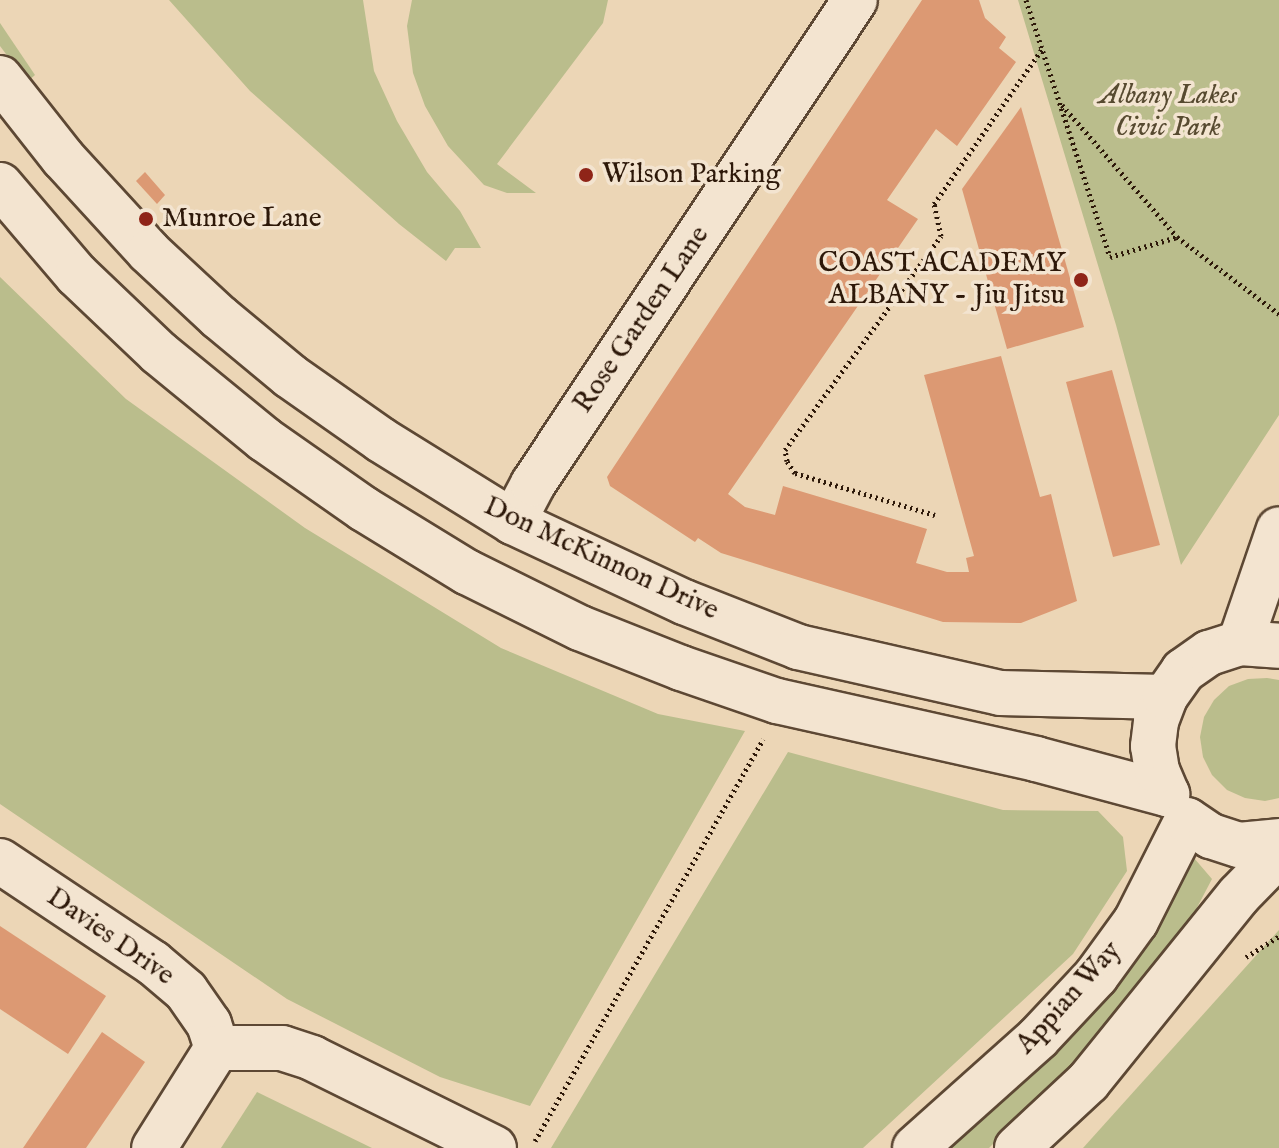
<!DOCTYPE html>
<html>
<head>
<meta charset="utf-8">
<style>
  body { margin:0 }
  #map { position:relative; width:1279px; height:1148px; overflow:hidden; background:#ecd6b6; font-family:"IM FELL English",serif }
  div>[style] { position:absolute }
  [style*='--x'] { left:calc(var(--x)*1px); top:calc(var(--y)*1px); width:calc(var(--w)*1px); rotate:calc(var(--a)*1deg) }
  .green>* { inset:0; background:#babd8c }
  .building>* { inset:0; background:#dc9973 }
  .path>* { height:5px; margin-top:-2.5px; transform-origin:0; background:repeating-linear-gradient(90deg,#2d1809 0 2px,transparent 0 6px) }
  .roads { filter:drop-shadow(2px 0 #5d4834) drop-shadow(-2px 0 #5d4834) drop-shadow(0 2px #5d4834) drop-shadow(0 -2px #5d4834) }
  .minor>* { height:44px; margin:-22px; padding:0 22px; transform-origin:22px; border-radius:22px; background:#f3e4d0 }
  .tertiary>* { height:44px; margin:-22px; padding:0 22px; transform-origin:22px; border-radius:22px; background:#f3e4d0 }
  .secondary>* { height:44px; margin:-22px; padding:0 22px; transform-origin:22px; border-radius:22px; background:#f3e4d0 }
  .dots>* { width:22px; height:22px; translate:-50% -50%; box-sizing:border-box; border:4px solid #f3e4d0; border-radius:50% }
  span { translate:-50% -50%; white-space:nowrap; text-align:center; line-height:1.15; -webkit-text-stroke:7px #f3e4d0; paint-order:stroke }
  .park-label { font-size:28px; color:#574a30; font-style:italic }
  .poi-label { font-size:28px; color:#2d1809 }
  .left { translate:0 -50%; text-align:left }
  .right { translate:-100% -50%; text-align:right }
  .street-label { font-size:28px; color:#2d1809 }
</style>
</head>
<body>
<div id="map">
  <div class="green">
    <i style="clip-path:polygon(169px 0,363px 0,374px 71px,397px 121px,427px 172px,460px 211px,481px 248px,455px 248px,446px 261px,399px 224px,250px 91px)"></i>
    <i style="clip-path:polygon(412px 0,608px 0,603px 23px,497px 164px,536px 193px,507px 193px,484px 185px,448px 146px,425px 106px,413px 73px,407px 26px)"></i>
    <i style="clip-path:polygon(1018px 0,1279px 0,1279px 415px,1181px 565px,1116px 325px)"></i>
    <i style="clip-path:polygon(0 23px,35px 75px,27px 82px,0 46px)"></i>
    <i style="clip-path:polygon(0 277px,126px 399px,305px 528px,501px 648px,658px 714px,745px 731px,530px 1106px,440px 1077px,287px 999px,0 804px)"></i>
    <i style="clip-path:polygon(1267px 678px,1279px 680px,1279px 798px,1265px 801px,1245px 798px,1227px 790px,1212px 775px,1203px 757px,1200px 737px,1204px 717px,1214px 700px,1229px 686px,1248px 679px)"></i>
    <i style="clip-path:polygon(788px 752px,1003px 810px,1098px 811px,1123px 837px,1127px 871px,1073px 954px,863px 1148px,551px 1148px)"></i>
    <i style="clip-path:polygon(1194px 858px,1212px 879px,1182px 936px,1141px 996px,989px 1148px,941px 1148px,1172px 894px)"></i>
    <i style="clip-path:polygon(1279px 930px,1279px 1148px,1083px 1148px)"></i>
    <i style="clip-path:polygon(257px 1092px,372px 1148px,221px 1148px)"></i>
  </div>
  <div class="building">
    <i style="clip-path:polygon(922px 0,979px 0,985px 18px,1006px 37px,999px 48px,1016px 62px,957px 146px,936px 129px,887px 200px,918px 219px,728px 494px,745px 507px,775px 515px,783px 486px,927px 529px,916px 563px,947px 572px,969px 572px,966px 558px,974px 556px,924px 375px,1001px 356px,1040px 497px,1051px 494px,1077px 601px,1021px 623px,943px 622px,721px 553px,698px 538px,695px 542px,610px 486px,607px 477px)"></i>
    <i style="clip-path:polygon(1021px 107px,1084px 327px,1007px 349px,962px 189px)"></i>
    <i style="clip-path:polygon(145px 172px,165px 195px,157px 204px,136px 181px)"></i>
    <i style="clip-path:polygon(1112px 370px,1160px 545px,1113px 557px,1066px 382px)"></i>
    <i style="clip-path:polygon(0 926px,106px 996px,68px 1054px,0 1009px)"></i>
    <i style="clip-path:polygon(102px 1032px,145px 1062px,86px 1148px,23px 1148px)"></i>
  </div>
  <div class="path">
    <i style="--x:1026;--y:0;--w:270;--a:71.9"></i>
    <i style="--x:1110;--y:257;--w:70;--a:-16.6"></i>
    <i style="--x:1062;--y:105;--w:175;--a:48.9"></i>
    <i style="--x:1177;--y:237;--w:128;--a:37"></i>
    <i style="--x:935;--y:515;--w:146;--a:-163.3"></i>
    <i style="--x:795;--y:473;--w:14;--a:-124"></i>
    <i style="--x:787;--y:461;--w:11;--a:-100"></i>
    <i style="--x:785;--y:450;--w:265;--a:-53.9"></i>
    <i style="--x:941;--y:236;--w:33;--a:-102"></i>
    <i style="--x:934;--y:204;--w:189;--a:-55.1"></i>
    <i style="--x:1246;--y:957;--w:39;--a:-32"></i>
    <i style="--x:535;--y:1141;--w:462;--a:-60.4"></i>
  </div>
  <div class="roads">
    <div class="minor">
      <i style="--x:513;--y:522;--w:43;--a:-62.2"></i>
      <i style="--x:533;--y:484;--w:581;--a:-56.36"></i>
      <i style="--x:0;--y:861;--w:184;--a:33.7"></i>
      <i style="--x:153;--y:963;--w:43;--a:40.3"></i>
      <i style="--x:186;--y:991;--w:40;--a:55.1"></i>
      <i style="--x:209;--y:1024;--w:25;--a:72"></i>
      <i style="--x:217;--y:1048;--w:118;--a:122.2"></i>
      <i style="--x:217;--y:1048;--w:65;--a:0"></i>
      <i style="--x:282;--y:1048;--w:32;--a:18"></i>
      <i style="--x:312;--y:1058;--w:203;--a:26.3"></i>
    </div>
    <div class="tertiary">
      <i style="--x:1240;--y:643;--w:120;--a:-71.1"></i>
    </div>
    <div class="secondary">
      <i style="--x:0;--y:78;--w:102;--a:51.8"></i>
      <i style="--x:63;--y:158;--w:127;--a:47.5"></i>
      <i style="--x:149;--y:252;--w:96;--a:42.9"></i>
      <i style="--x:219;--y:317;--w:92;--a:39.7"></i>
      <i style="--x:290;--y:376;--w:111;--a:35.1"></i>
      <i style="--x:381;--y:440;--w:155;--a:31.8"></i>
      <i style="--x:513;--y:522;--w:189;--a:25.1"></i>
      <i style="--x:684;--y:602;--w:123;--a:21.5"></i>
      <i style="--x:798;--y:647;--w:207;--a:12.8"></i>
      <i style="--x:1000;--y:693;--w:165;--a:1.4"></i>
      <i style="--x:0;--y:185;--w:118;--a:49.5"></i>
      <i style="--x:77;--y:275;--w:113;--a:43.6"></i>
      <i style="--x:159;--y:353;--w:136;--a:39.3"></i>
      <i style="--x:264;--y:439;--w:122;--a:35"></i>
      <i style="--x:364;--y:509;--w:121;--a:31.5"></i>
      <i style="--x:467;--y:572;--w:126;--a:26.4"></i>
      <i style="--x:580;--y:628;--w:109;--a:21.6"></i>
      <i style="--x:681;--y:668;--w:102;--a:19"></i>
      <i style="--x:777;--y:701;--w:265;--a:12.6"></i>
      <i style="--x:1036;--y:759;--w:136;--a:15"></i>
      <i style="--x:1167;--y:794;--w:25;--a:-113"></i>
      <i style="--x:1157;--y:771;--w:25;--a:-99"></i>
      <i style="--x:1153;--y:746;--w:25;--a:-83"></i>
      <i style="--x:1156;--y:721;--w:26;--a:-69"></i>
      <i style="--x:1165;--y:697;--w:32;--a:-55"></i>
      <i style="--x:1183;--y:671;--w:32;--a:-35"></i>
      <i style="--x:1209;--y:653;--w:33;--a:-18"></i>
      <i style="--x:1240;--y:643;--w:39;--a:4"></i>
      <i style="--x:915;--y:1148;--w:165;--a:-41.8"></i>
      <i style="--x:1038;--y:1038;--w:85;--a:-46.9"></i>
      <i style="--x:1096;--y:976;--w:68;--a:-54"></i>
      <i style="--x:1136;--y:921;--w:113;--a:-63.2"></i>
      <i style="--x:1187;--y:820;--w:29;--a:34"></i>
      <i style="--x:1211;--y:836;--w:29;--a:18"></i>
      <i style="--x:1239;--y:845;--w:40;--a:-5.7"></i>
      <i style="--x:1017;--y:1148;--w:97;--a:-42.9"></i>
      <i style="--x:1088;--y:1082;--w:240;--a:-51.1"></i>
      <i style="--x:1239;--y:895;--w:57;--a:-45.7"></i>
    </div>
  </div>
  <div class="dots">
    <i style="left:586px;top:175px;background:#8f2418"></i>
    <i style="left:146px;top:219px;background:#8f2418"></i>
    <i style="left:1081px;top:280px;background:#8f2418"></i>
  </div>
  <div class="park-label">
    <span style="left:1168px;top:112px">Albany Lakes<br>Civic Park</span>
  </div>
  <div class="poi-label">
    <span class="left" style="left:602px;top:175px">Wilson Parking</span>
    <span class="left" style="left:162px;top:219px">Munroe Lane</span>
    <span class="right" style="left:1065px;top:280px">COAST ACADEMY<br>ALBANY - Jiu Jitsu</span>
  </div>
  <div class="street-label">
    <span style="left:642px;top:320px;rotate:-56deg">Rose Garden Lane</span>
    <span style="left:601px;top:559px;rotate:25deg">Don McKinnon Drive</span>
    <span style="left:110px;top:937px;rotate:35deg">Davies Drive</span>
    <span style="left:1069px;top:998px;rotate:-48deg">Appian Way</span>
  </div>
</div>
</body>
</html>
